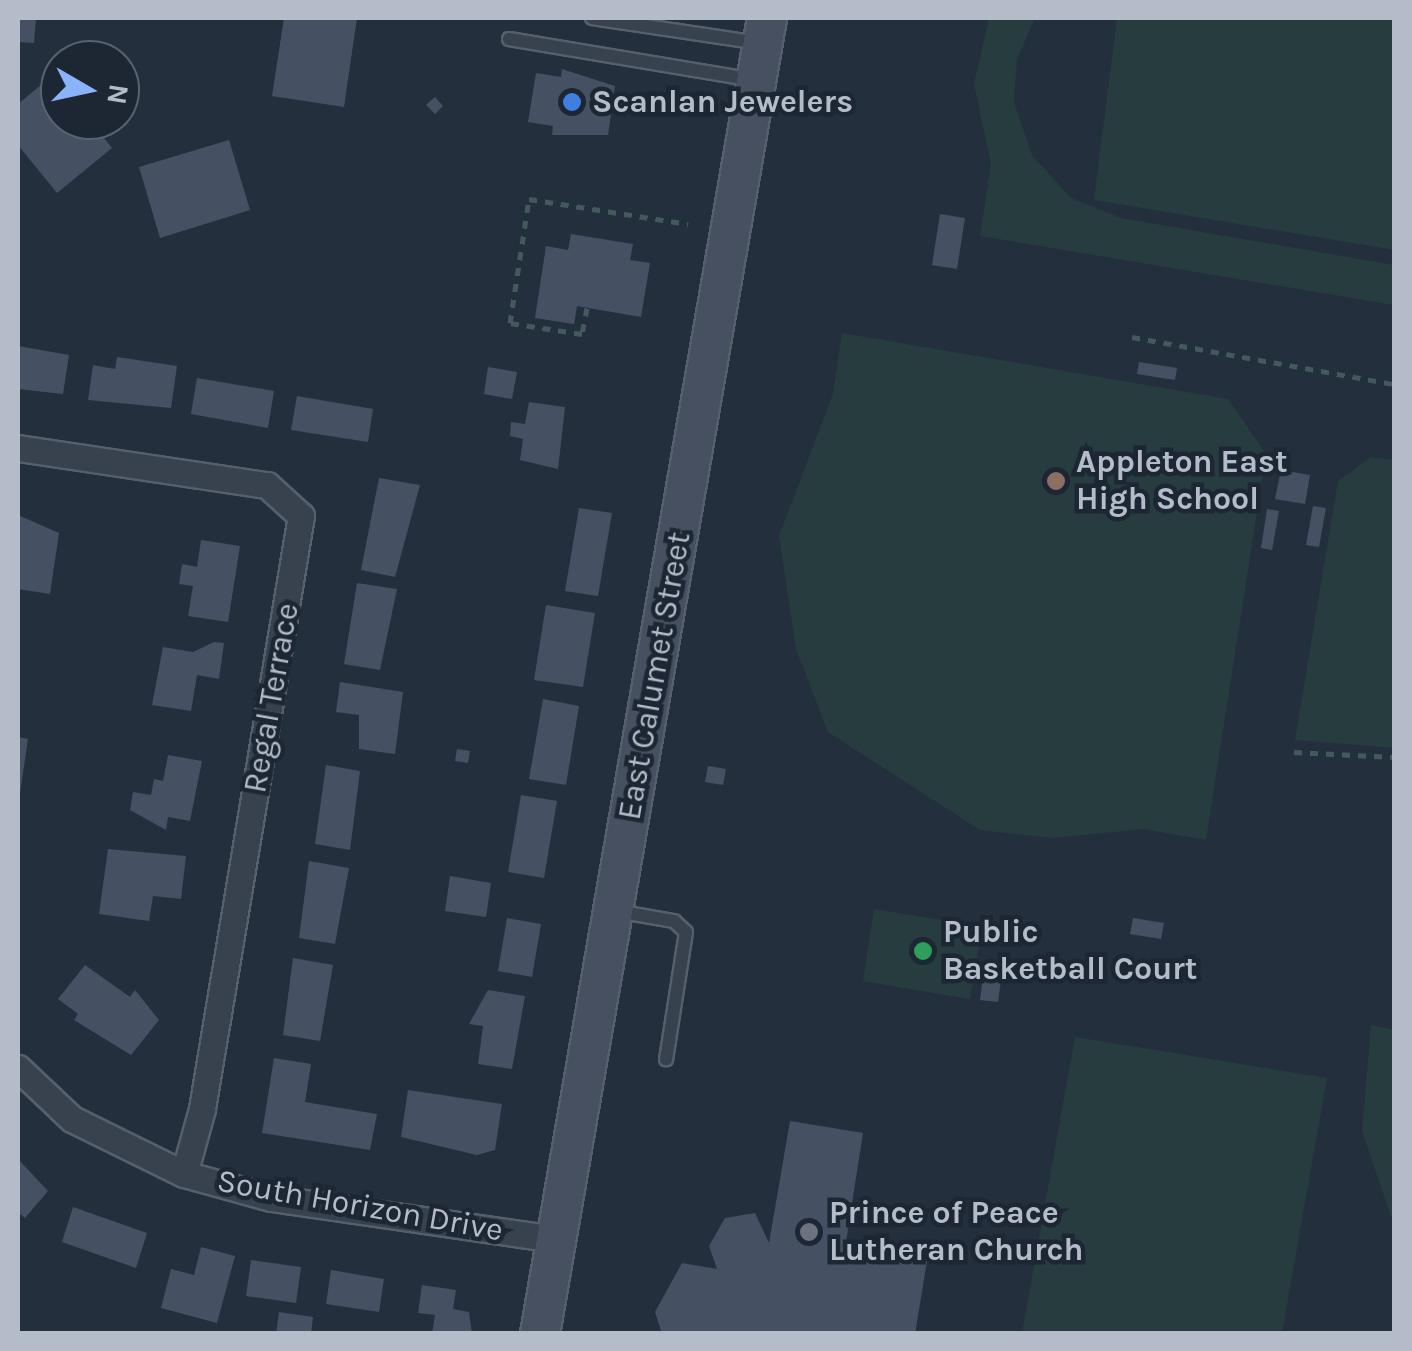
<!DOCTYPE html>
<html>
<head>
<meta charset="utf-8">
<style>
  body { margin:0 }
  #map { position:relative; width:1412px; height:1351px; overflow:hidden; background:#242f3e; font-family:Karla,sans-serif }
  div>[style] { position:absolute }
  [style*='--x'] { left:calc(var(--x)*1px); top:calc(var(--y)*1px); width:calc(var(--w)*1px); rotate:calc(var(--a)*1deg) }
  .green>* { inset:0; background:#263c3f }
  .building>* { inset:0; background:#455162 }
  .path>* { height:5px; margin-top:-2.5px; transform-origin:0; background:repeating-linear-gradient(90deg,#44595c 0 8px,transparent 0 16px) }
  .roads { filter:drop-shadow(2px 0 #565f6c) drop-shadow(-2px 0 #565f6c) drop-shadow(0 2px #565f6c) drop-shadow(0 -2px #565f6c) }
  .service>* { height:12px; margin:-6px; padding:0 6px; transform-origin:6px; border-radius:6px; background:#38414e }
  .minor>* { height:25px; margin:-12.5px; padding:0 12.5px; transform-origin:12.5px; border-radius:12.5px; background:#38414e }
  .secondary>* { height:38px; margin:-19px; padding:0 19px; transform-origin:19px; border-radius:19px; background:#465061 }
  .dots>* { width:28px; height:28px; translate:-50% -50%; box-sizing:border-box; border:5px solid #1d2633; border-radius:50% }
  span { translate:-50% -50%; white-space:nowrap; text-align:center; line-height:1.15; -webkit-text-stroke:9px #1d2633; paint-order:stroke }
  .poi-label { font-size:32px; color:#b4bcc9; font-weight:700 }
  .left { translate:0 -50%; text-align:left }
  .street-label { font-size:32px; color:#b4bcc9 }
  .frame { position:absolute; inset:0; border:20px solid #b4bcc9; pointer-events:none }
  .north { position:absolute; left:40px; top:40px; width:100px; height:100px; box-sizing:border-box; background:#1d2633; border:2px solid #59626f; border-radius:50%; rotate:99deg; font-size:28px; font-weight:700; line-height:40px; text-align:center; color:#b4bcc9 }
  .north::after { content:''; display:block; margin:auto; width:35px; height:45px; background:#8ab4f8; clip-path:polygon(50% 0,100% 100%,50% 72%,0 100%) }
</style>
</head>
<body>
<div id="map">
  <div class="green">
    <i style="clip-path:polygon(989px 18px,1035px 18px,1017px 59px,1014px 103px,1032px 155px,1071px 198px,1121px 218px,1394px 265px,1394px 305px,980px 236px,991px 164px,974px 84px)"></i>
    <i style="clip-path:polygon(1117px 18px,1394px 18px,1394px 250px,1094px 200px)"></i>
    <i style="clip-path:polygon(842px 333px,1228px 399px,1266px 454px,1206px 840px,1144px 829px,1053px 838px,980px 830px,828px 732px,796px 649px,779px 536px,833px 394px)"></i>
    <i style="clip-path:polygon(1371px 457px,1394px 460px,1394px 748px,1295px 740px,1338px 481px)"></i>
    <i style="clip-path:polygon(874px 909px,982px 927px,970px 999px,863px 981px)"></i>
    <i style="clip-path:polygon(1371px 1025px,1394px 1030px,1394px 1225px,1362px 1131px)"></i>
    <i style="clip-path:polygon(1075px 1037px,1327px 1078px,1282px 1333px,1022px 1333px)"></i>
  </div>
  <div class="building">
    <i style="clip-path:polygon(18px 18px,36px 18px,34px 43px,18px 42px)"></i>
    <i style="clip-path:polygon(284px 18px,357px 18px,344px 107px,272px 96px)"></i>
    <i style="clip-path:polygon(562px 69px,615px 86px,608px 135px,552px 135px,553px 126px,528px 122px,536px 73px,561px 77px)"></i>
    <i style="clip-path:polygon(53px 75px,60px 120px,90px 120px,112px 148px,57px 193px,18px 145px,18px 104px)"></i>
    <i style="clip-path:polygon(435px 97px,443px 106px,435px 114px,426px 105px)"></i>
    <i style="clip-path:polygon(229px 140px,250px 210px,160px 238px,139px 167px)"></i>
    <i style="clip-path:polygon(940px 214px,965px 218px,957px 269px,932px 265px)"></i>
    <i style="clip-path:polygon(571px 234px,633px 244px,630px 260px,650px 263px,641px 317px,577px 306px,574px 324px,535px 318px,546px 246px,568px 250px)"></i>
    <i style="clip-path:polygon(18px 346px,69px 355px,63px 394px,18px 389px)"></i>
    <i style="clip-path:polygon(117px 357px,177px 366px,171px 408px,88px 400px,93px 365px,115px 369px)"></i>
    <i style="clip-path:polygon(1139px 362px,1177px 368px,1175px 380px,1137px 374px)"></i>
    <i style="clip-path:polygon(488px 367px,517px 372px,512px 399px,484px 394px)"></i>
    <i style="clip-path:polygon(197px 378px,274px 391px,268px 428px,191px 414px)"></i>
    <i style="clip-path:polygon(297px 396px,373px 409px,368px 442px,291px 430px)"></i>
    <i style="clip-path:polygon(529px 402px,565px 407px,558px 469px,520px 460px,523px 439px,510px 436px,511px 422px,525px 424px)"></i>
    <i style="clip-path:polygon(1281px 470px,1310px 475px,1305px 504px,1275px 499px)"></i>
    <i style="clip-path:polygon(379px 478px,420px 485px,395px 577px,361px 570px)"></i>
    <i style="clip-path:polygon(1313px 506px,1326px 508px,1319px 547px,1306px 545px)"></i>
    <i style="clip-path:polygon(579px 508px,612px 513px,598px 596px,565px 591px)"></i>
    <i style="clip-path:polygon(1267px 509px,1279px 511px,1272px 550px,1261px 548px)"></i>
    <i style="clip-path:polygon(18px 515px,59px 533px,50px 594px,18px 589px)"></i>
    <i style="clip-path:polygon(201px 540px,240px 546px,228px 622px,188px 616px,193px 586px,179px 584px,182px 564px,197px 567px)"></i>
    <i style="clip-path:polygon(357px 583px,397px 589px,380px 670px,344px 664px)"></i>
    <i style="clip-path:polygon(546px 605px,595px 613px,583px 687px,534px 680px)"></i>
    <i style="clip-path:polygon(214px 642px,224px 643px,219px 679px,197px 675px,191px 711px,152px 705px,163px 647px,193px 652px)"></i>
    <i style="clip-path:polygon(340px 682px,403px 692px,395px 754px,359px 749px,359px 715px,336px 712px)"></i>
    <i style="clip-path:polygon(543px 699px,579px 706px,566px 785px,529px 779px)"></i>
    <i style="clip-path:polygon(18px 737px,28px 739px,20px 793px,18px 793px)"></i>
    <i style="clip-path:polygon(457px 749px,470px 751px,468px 763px,455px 761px)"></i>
    <i style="clip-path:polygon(168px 755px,202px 761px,190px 821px,168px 817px,166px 830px,130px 810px,133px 792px,151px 795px,154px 779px,163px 781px)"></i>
    <i style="clip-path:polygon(326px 765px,360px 771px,350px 850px,315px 844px)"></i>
    <i style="clip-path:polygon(708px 766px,726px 769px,723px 785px,705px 782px)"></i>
    <i style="clip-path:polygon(521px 795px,557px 801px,544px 878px,508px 872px)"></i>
    <i style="clip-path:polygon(108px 849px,186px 856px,181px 899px,153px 896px,149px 921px,99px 914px)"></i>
    <i style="clip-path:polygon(309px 861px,349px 868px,335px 944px,299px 938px)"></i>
    <i style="clip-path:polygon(450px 876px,491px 883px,486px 917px,445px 911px)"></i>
    <i style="clip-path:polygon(507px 918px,541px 924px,532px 977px,498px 971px)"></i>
    <i style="clip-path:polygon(1133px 918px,1164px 923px,1161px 939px,1130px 934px)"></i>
    <i style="clip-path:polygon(293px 958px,333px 965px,320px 1041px,283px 1035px)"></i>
    <i style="clip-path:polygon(85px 965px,130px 997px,135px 990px,159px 1020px,131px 1055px,74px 1020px,78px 1014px,58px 999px)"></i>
    <i style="clip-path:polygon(984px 970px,1002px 972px,998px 1002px,980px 1000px)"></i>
    <i style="clip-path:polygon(488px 990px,525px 996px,512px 1069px,478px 1064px,483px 1026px,469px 1024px)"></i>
    <i style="clip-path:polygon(274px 1058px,311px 1064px,305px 1102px,377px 1114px,370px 1150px,262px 1133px)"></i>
    <i style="clip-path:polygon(408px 1090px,502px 1104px,495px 1150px,477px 1155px,401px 1137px)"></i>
    <i style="clip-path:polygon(790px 1121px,863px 1133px,845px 1248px,868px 1252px,871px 1239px,929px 1249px,915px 1334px,662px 1334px,655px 1312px,682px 1263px,717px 1269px,709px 1246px,725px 1218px,755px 1213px,769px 1243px)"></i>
    <i style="clip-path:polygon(18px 1159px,48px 1191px,25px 1218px,18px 1212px)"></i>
    <i style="clip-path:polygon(73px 1207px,147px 1233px,136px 1268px,62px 1242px)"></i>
    <i style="clip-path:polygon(201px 1247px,235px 1256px,217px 1323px,161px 1308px,171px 1269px,194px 1275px)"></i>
    <i style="clip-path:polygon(251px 1260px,301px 1267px,296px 1303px,246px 1296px)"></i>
    <i style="clip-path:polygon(331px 1270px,384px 1279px,379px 1312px,326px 1304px)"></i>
    <i style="clip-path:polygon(422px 1285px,456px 1290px,453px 1309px,469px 1312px,472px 1334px,432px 1334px,435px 1315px,418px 1313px)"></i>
    <i style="clip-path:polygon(279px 1312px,313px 1317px,311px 1334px,276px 1334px)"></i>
  </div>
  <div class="path">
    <i style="--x:587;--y:308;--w:26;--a:101"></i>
    <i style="--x:582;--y:334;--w:73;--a:-171.3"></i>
    <i style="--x:510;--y:323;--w:125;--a:-81.3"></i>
    <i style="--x:529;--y:199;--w:161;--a:8.9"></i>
    <i style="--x:1132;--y:337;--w:266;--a:10.2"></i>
    <i style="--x:1294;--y:752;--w:100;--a:2.9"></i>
  </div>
  <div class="roads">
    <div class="service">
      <i style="--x:592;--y:18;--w:170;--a:8.5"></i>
      <i style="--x:509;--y:39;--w:247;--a:9.5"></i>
      <i style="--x:616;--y:911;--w:59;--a:9.8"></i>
      <i style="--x:674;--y:921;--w:16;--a:43"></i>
      <i style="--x:686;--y:932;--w:129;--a:98.9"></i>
    </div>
    <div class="minor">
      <i style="--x:18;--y:448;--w:252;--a:8.5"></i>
      <i style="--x:267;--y:485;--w:46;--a:42.4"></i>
      <i style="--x:301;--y:516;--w:601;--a:99.48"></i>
      <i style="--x:202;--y:1109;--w:67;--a:105.5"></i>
      <i style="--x:18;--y:1068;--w:74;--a:43.4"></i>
      <i style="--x:72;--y:1119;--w:125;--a:26.2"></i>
      <i style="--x:184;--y:1174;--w:90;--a:15.4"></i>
      <i style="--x:271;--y:1198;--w:288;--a:8.2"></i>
    </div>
    <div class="secondary">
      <i style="--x:540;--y:1334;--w:1335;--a:-80.21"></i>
    </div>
  </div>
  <div class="dots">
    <i style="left:572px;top:102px;background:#3f7fe0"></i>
    <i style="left:1056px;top:481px;background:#8d6e63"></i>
    <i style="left:923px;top:951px;background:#2e9e5b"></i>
    <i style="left:809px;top:1232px;background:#6b7280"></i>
  </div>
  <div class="poi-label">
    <span class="left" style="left:592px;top:102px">Scanlan Jewelers</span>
    <span class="left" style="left:1076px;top:481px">Appleton East<br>High School</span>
    <span class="left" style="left:943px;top:951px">Public<br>Basketball Court</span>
    <span class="left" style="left:829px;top:1232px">Prince of Peace<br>Lutheran Church</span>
  </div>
  <div class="street-label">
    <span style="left:655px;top:676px;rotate:-80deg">East Calumet Street</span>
    <span style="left:272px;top:698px;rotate:-80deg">Regal Terrace</span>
    <span style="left:360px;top:1206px;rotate:10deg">South Horizon Drive</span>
  </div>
  <div class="frame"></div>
  <div class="north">N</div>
</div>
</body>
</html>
